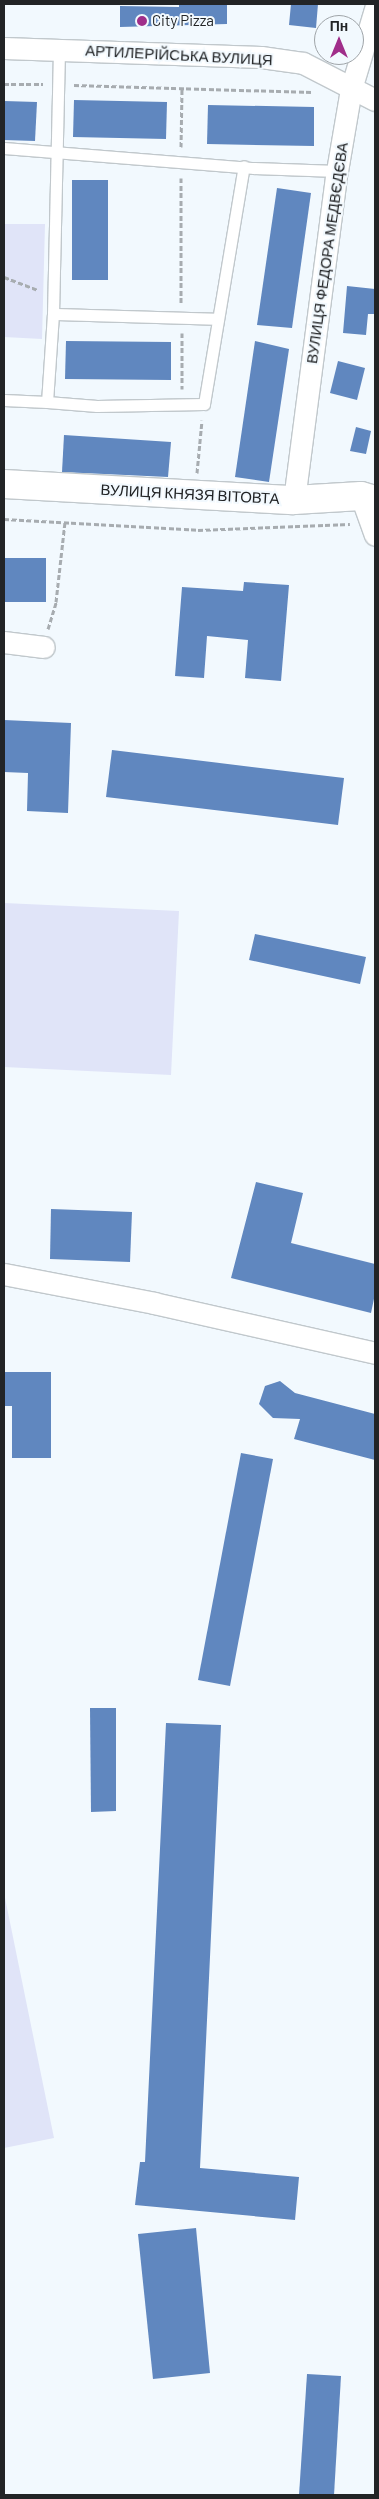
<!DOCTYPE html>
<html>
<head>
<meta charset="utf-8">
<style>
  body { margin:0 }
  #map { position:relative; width:379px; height:2499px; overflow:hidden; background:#f2f9fe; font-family:Barlow,sans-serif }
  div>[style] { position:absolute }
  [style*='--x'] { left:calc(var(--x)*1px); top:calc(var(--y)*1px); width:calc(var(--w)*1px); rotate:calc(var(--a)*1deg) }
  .green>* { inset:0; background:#e0e4f8 }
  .building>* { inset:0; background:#6087bf }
  .path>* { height:3px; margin-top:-1.5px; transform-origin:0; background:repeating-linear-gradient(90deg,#a7acb0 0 5px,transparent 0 7.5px) }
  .roads { filter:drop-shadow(1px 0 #c1c8cc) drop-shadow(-1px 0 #c1c8cc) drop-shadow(0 1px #c1c8cc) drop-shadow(0 -1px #c1c8cc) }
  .lane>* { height:11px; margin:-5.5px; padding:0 5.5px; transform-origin:5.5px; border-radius:5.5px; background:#fff }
  .street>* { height:21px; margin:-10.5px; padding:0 10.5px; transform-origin:10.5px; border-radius:10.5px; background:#fff }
  .secondary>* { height:28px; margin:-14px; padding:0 14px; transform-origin:14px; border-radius:14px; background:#fff }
  .dots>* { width:14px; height:14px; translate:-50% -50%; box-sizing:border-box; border:2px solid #f2f9fe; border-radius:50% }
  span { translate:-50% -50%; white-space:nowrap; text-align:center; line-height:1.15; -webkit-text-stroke:4px #f2f9fe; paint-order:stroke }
  .poi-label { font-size:15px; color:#222426 }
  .left { translate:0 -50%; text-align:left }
  .street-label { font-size:15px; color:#222426 }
  .frame { position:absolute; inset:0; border:5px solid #222426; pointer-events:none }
  .north { position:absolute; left:314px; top:15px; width:50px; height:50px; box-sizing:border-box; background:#f2f9fe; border:1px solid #9fa4a8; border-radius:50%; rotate:0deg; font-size:14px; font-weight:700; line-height:20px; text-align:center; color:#222426 }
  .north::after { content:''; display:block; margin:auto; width:18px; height:22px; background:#a02e8a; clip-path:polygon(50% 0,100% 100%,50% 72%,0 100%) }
</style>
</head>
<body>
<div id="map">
  <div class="green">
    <i style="clip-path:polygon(4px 224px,45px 224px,42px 339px,4px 337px)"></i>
    <i style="clip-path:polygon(4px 903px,179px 911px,171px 1075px,4px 1067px)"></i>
    <i style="clip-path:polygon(4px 1893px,54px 2138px,4px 2148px)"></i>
  </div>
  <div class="building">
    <i style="clip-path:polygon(179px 4px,227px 4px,227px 24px,120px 27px,120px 6px,179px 7px)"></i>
    <i style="clip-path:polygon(291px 4px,318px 4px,316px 28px,289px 25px)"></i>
    <i style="clip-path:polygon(74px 100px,167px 102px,166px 139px,73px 137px)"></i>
    <i style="clip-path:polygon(4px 101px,37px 102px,35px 141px,4px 140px)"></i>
    <i style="clip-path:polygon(208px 105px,314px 107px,314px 146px,207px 144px)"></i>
    <i style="clip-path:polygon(72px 180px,108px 180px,108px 280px,72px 280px)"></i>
    <i style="clip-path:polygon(277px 188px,311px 193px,292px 328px,257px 325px)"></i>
    <i style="clip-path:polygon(347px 286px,375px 289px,375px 314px,368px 314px,366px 335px,343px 333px)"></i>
    <i style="clip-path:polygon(66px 341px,171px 342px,171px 380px,65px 379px)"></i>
    <i style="clip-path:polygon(255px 341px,289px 349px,269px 482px,235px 477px)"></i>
    <i style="clip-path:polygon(338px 361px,365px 368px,357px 400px,330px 393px)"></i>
    <i style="clip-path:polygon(356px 427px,371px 431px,366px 454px,350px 451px)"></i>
    <i style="clip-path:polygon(64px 435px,171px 442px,168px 477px,62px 472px)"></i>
    <i style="clip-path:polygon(4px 558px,46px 558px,46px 602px,4px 602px)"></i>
    <i style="clip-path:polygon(244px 582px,289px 585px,281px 681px,245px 678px,248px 640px,207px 636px,204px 678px,175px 676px,182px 587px,243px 591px)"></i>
    <i style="clip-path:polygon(4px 720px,71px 723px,68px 813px,27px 811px,28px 773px,4px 772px)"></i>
    <i style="clip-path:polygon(112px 750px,344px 778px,338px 825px,106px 797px)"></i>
    <i style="clip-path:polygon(255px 934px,366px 957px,360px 984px,249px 960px)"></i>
    <i style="clip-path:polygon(256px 1182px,303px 1193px,291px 1243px,375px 1264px,375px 1294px,371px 1313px,231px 1278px)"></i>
    <i style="clip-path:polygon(51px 1209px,132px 1212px,130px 1262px,50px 1259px)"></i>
    <i style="clip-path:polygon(4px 1372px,51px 1372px,51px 1458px,12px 1458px,12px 1406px,4px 1406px)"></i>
    <i style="clip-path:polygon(280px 1381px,295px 1393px,375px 1414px,375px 1460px,294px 1439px,300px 1419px,273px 1418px,259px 1404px,265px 1386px)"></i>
    <i style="clip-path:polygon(241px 1453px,273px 1459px,230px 1686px,198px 1680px)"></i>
    <i style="clip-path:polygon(90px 1708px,116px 1708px,116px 1811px,91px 1812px)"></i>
    <i style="clip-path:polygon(166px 1723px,221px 1725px,200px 2168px,299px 2177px,295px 2220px,135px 2205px,140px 2162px,145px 2162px)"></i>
    <i style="clip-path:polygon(196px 2228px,210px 2373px,153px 2379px,138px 2234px)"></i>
    <i style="clip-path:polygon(307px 2374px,341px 2376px,334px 2495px,299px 2495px)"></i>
  </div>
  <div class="path">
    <i style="--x:4;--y:84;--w:39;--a:0"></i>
    <i style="--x:74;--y:85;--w:238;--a:1.7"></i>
    <i style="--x:181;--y:147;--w:58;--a:-89"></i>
    <i style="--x:181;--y:178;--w:126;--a:90"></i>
    <i style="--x:4;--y:277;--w:36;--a:21"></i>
    <i style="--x:182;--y:333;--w:56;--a:90"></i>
    <i style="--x:197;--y:473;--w:53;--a:-84.6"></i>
    <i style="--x:4;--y:519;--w:194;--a:3.2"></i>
    <i style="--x:198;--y:530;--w:152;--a:-2.3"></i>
    <i style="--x:48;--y:629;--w:28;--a:-73"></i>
    <i style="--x:56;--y:602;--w:81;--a:-83.6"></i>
  </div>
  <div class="roads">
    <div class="lane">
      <i style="--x:59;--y:50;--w:264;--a:91.3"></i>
      <i style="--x:53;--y:314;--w:165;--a:1.7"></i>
      <i style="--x:4;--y:148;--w:251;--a:4.6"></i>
      <i style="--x:254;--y:168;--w:83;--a:2.1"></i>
      <i style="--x:4;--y:400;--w:43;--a:2.7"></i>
      <i style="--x:47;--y:402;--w:88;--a:-86.1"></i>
      <i style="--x:47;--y:402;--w:50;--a:4.6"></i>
      <i style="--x:97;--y:406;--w:107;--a:-1.1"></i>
      <i style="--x:204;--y:404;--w:241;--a:-80.5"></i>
    </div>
    <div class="street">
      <i style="--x:4;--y:48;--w:257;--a:2"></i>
      <i style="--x:261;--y:57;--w:42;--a:8.1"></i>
      <i style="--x:303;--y:63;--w:81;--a:27.2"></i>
      <i style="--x:361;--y:496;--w:41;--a:70.3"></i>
      <i style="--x:294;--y:500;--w:332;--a:-82.6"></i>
      <i style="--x:337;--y:171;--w:83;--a:-80.3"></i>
      <i style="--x:351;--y:89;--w:84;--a:-73.3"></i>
      <i style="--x:4;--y:642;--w:40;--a:7.1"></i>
      <i style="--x:4;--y:1274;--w:153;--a:10.9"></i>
      <i style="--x:154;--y:1303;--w:227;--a:12.7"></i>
    </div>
    <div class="secondary">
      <i style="--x:4;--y:484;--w:290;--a:3.2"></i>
      <i style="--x:294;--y:500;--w:67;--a:-3.4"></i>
      <i style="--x:361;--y:496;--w:15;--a:16"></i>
    </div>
  </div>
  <div class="dots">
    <i style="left:142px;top:21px;background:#a02e8a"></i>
  </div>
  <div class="poi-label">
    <span class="left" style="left:152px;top:21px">City Pizza</span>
  </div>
  <div class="street-label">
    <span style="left:179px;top:55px;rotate:3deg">АРТИЛЕРІЙСЬКА ВУЛИЦЯ</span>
    <span style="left:327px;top:253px;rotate:-82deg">ВУЛИЦЯ ФЕДОРА МЕДВЄДЄВА</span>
    <span style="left:190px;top:494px;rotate:3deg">ВУЛИЦЯ КНЯЗЯ ВІТОВТА</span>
  </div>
  <div class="frame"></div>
  <div class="north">Пн</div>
</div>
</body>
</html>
